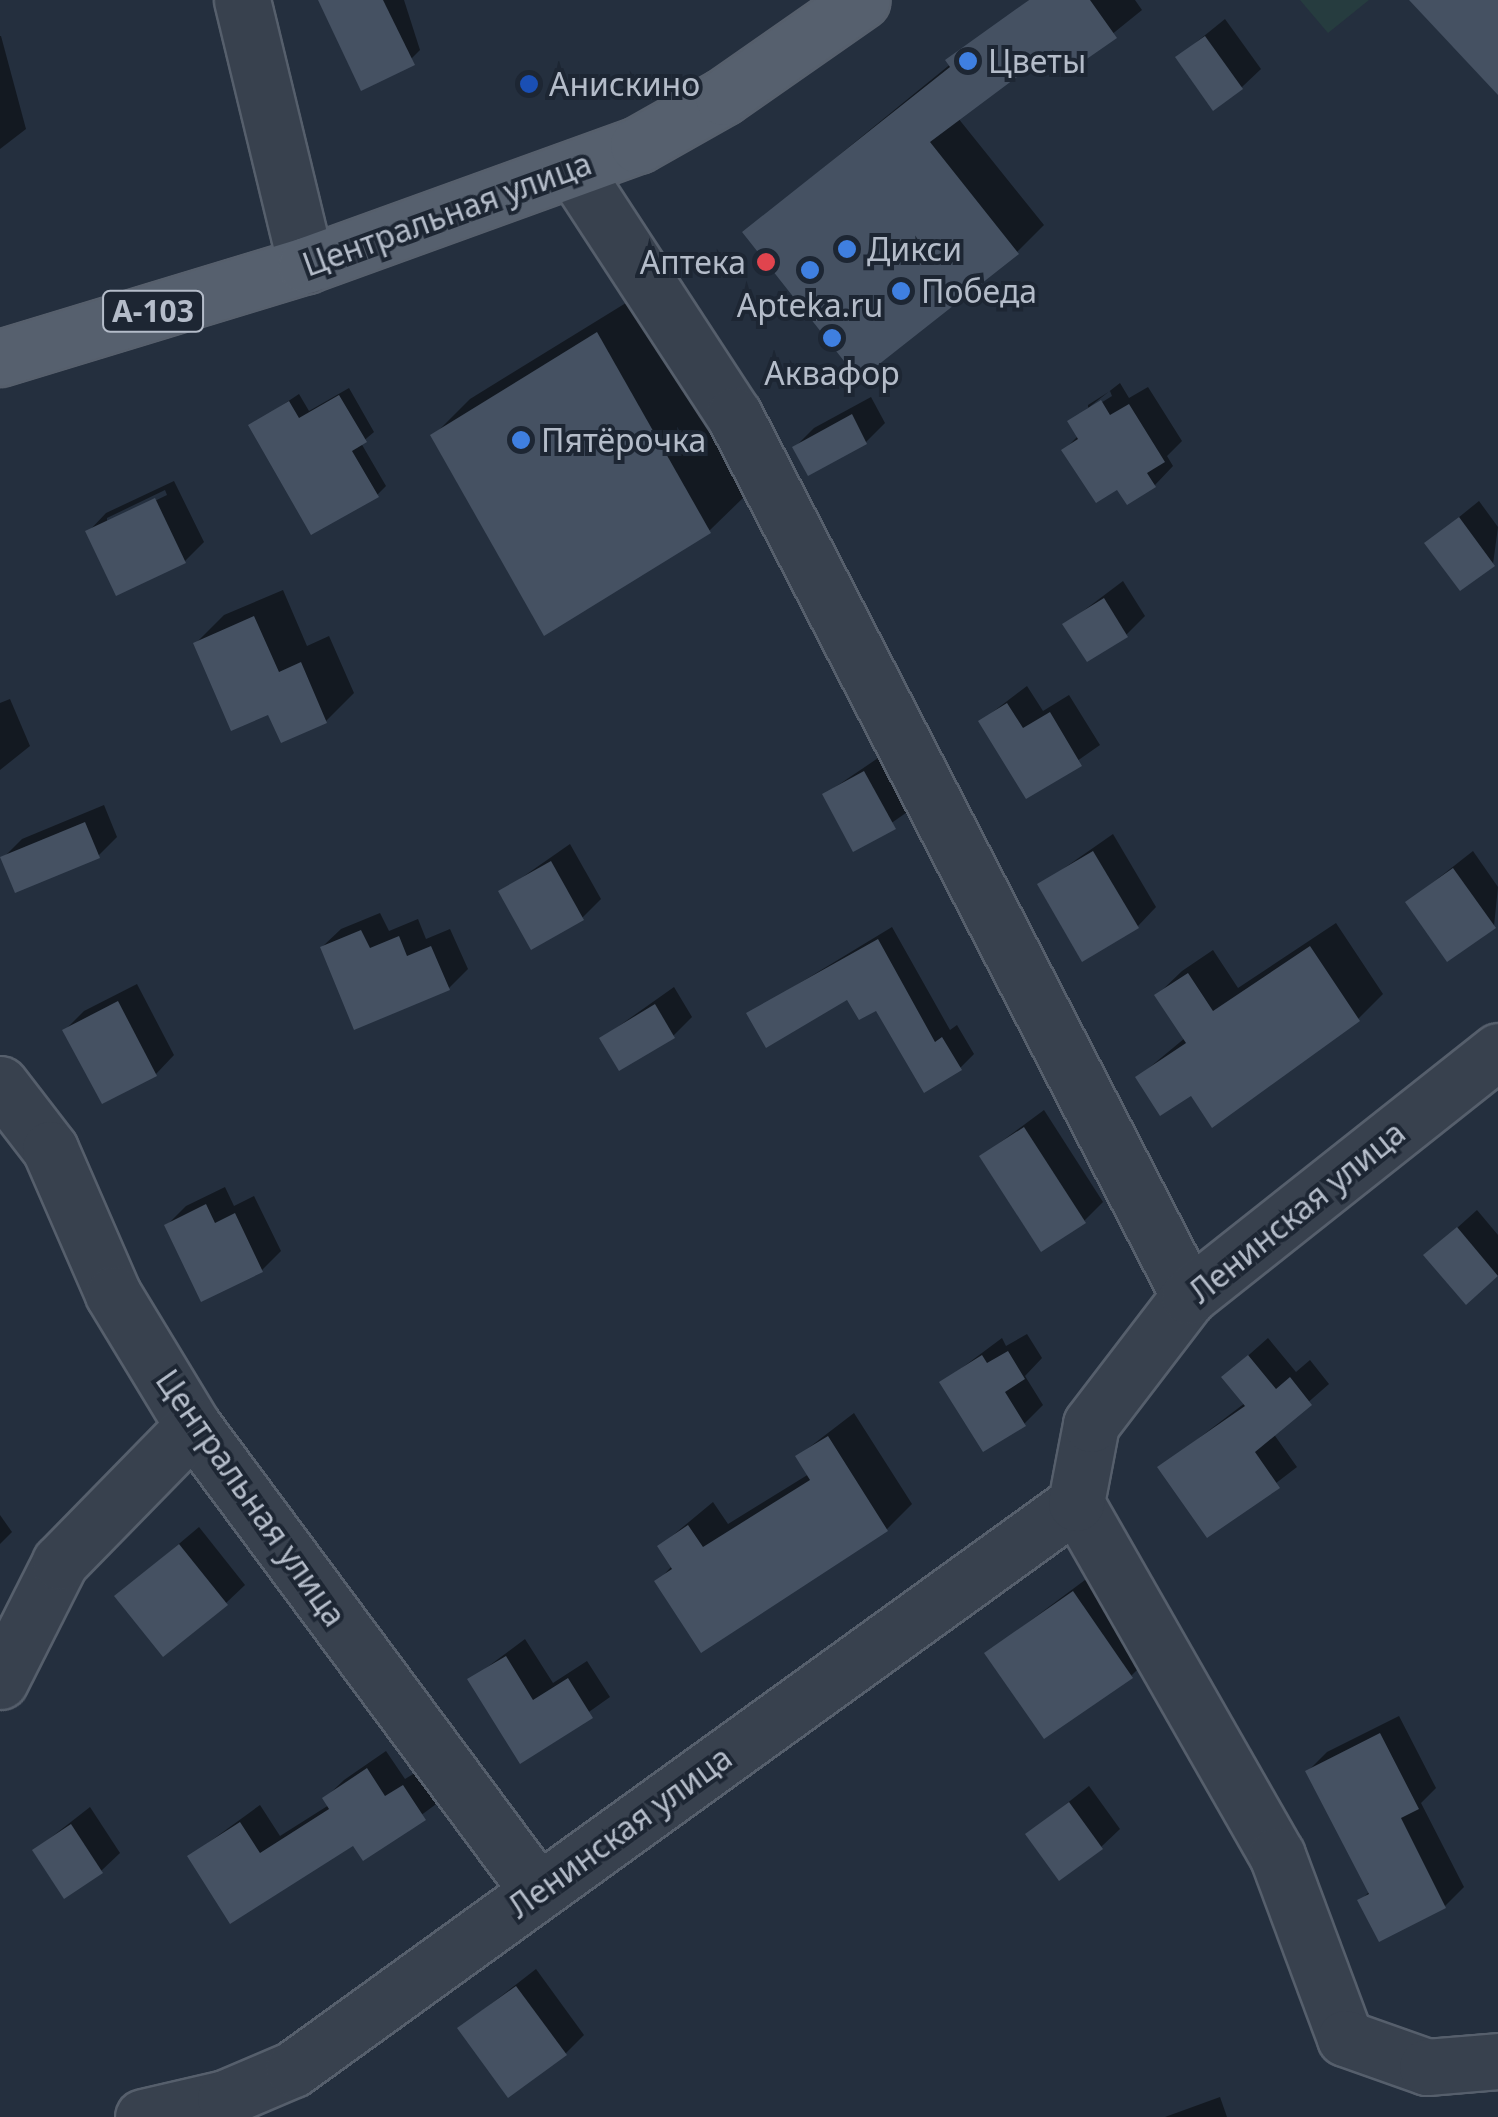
<!DOCTYPE html>
<html>
<head>
<meta charset="utf-8">
<style>
  body { margin:0 }
  #map { position:relative; width:1498px; height:2117px; overflow:hidden; background:#242f3e; font-family:"Noto Sans",sans-serif }
  div>[style] { position:absolute }
  [style*='--x'] { left:calc(var(--x)*1px); top:calc(var(--y)*1px); width:calc(var(--w)*1px); rotate:calc(var(--a)*1deg) }
  .green>* { inset:0; background:#263c3f }
  .shadow>* { inset:0; background:#0007 }
  .building>* { inset:0; background:#455162 }
  .roads { filter:drop-shadow(2px 0 #565f6c) drop-shadow(-2px 0 #565f6c) drop-shadow(0 2px #565f6c) drop-shadow(0 -2px #565f6c) }
  .minor>* { height:55px; margin:-27.5px; padding:0 27.5px; transform-origin:27.5px; border-radius:27.5px; background:#38414e }
  .major>* { height:55px; margin:-27.5px; padding:0 27.5px; transform-origin:27.5px; border-radius:27.5px; background:#56606e }
  .dots>* { width:28px; height:28px; translate:-50% -50%; box-sizing:border-box; border:5px solid #1d2633; border-radius:50% }
  span { translate:-50% -50%; white-space:nowrap; text-align:center; line-height:1.15; -webkit-text-stroke:8px #1d2633; paint-order:stroke }
  .shield-label span { padding:2px 8px; background:#1d2633; border:2px solid; border-radius:8px; -webkit-text-stroke-width:0 }
  .shield-label { font-size:30px; color:#b4bcc9; font-weight:700 }
  .poi-label { font-size:32px; color:#b4bcc9 }
  .left { translate:0 -50%; text-align:left }
  .right { translate:-100% -50%; text-align:right }
  .street-label { font-size:32px; color:#b4bcc9 }
</style>
</head>
<body>
<div id="map">
  <div class="green">
    <i style="clip-path:polygon(1300px 0,1369px 0,1328px 33px)"></i>
  </div>
  <div class="shadow">
    <i style="clip-path:polygon(321px 0,404px 0,420px 50px,401px 69px)"></i>
    <i style="clip-path:polygon(1029px 0,1135px 0,1142px 10px,1069px 69px,1053px 47px,958px 118px,1044px 225px,1017px 252px,745px 232px)"></i>
    <i style="clip-path:polygon(1225px 19px,1261px 69px,1242px 87px,1178px 57px)"></i>
    <i style="clip-path:polygon(1px 36px,26px 129px,0 149px,0 36px)"></i>
    <i style="clip-path:polygon(634px 298px,746px 495px,709px 531px,434px 435px,470px 399px)"></i>
    <i style="clip-path:polygon(evenodd,1120px 383px,1129px 398px,1148px 387px,1182px 441px,1167px 456px,1173px 466px,1155px 485px,1064px 450px,1079px 435px,1070px 422px,1120px 383px,1110px 391px,1112px 396px,1088px 411px,1088px 405px,1110px 391px)"></i>
    <i style="clip-path:polygon(349px 388px,374px 432px,361px 443px,386px 486px,377px 495px,251px 426px,299px 394px,309px 411px)"></i>
    <i style="clip-path:polygon(871px 397px,885px 423px,866px 442px,795px 447px,814px 428px)"></i>
    <i style="clip-path:polygon(evenodd,174px 481px,204px 542px,185px 561px,88px 532px,106px 513px,174px 481px,165px 490px,167px 495px,107px 524px,107px 518px,165px 490px)"></i>
    <i style="clip-path:polygon(1479px 501px,1498px 527px,1493px 564px,1427px 543px)"></i>
    <i style="clip-path:polygon(1123px 581px,1145px 616px,1126px 635px,1066px 624px)"></i>
    <i style="clip-path:polygon(283px 590px,307px 646px,329px 636px,354px 693px,326px 721px,196px 643px,224px 615px)"></i>
    <i style="clip-path:polygon(1027px 686px,1043px 711px,1069px 695px,1100px 745px,1027px 796px,981px 721px)"></i>
    <i style="clip-path:polygon(10px 699px,30px 746px,0 770px,0 703px)"></i>
    <i style="clip-path:polygon(884px 754px,913px 808px,854px 849px,825px 794px)"></i>
    <i style="clip-path:polygon(104px 805px,117px 837px,98px 856px,3px 858px,22px 839px)"></i>
    <i style="clip-path:polygon(1113px 834px,1156px 907px,1138px 926px,1040px 885px)"></i>
    <i style="clip-path:polygon(570px 844px,601px 899px,582px 918px,501px 892px)"></i>
    <i style="clip-path:polygon(1473px 851px,1498px 887px,1494px 926px,1408px 902px)"></i>
    <i style="clip-path:polygon(380px 913px,389px 931px,418px 919px,426px 939px,450px 929px,468px 969px,449px 988px,322px 947px,341px 929px)"></i>
    <i style="clip-path:polygon(1336px 923px,1383px 994px,1358px 1019px,1213px 1124px,1192px 1093px,1138px 1077px,1185px 1038px,1157px 995px,1182px 971px,1213px 950px,1238px 988px)"></i>
    <i style="clip-path:polygon(892px 927px,950px 1030px,957px 1025px,974px 1054px,960px 1068px,876px 1007px,848px 997px,749px 1014px)"></i>
    <i style="clip-path:polygon(137px 984px,174px 1055px,156px 1074px,65px 1030px,84px 1011px)"></i>
    <i style="clip-path:polygon(674px 987px,692px 1017px,673px 1036px,602px 1038px)"></i>
    <i style="clip-path:polygon(1044px 1110px,1103px 1202px,1084px 1221px,982px 1156px)"></i>
    <i style="clip-path:polygon(225px 1187px,234px 1206px,254px 1196px,281px 1251px,262px 1270px,167px 1225px,186px 1206px)"></i>
    <i style="clip-path:polygon(1477px 1210px,1498px 1235px,1498px 1276px,1466px 1302px,1427px 1255px)"></i>
    <i style="clip-path:polygon(1027px 1334px,1042px 1358px,1025px 1376px,1043px 1405px,1024px 1424px,943px 1382px,1002px 1338px,1006px 1346px)"></i>
    <i style="clip-path:polygon(1268px 1338px,1296px 1372px,1310px 1360px,1329px 1384px,1273px 1433px,1297px 1467px,1208px 1535px,1161px 1467px,1245px 1403px,1224px 1377px)"></i>
    <i style="clip-path:polygon(854px 1413px,912px 1504px,887px 1529px,702px 1649px,657px 1582px,673px 1565px,660px 1546px,713px 1502px,728px 1524px,809px 1474px,798px 1456px)"></i>
    <i style="clip-path:polygon(0 1515px,12px 1532px,0 1544px)"></i>
    <i style="clip-path:polygon(199px 1527px,245px 1585px,226px 1603px,117px 1596px)"></i>
    <i style="clip-path:polygon(1093px 1574px,1150px 1657px,1131px 1676px,987px 1653px)"></i>
    <i style="clip-path:polygon(525px 1639px,553px 1683px,587px 1661px,610px 1697px,521px 1760px,470px 1680px)"></i>
    <i style="clip-path:polygon(1399px 1716px,1436px 1788px,1421px 1803px,1464px 1887px,1445px 1906px,1360px 1901px,1370px 1891px,1308px 1771px,1327px 1752px)"></i>
    <i style="clip-path:polygon(386px 1751px,405px 1779px,423px 1768px,443px 1799px,363px 1858px,353px 1842px,231px 1921px,190px 1856px,260px 1805px,280px 1836px,329px 1805px,325px 1798px,344px 1780px)"></i>
    <i style="clip-path:polygon(1089px 1786px,1120px 1829px,1101px 1847px,1028px 1834px)"></i>
    <i style="clip-path:polygon(90px 1807px,120px 1853px,101px 1871px,35px 1850px)"></i>
    <i style="clip-path:polygon(536px 1969px,584px 2035px,566px 2053px,460px 2028px)"></i>
    <i style="clip-path:polygon(1220px 2097px,1227px 2117px,1165px 2117px)"></i>
  </div>
  <div class="building">
    <i style="clip-path:polygon(318px 0,383px 0,415px 65px,361px 91px)"></i>
    <i style="clip-path:polygon(1029px 0,1090px 0,1117px 38px,1068px 72px,1053px 50px,930px 142px,1019px 254px,859px 380px,742px 232px,950px 67px,945px 60px)"></i>
    <i style="clip-path:polygon(1409px 0,1498px 0,1498px 95px)"></i>
    <i style="clip-path:polygon(1205px 36px,1243px 89px,1213px 111px,1175px 57px)"></i>
    <i style="clip-path:polygon(597px 332px,711px 533px,544px 636px,430px 435px)"></i>
    <i style="clip-path:polygon(339px 395px,367px 442px,352px 451px,379px 497px,311px 535px,248px 425px,289px 401px,299px 418px)"></i>
    <i style="clip-path:polygon(1101px 400px,1110px 415px,1129px 404px,1165px 462px,1147px 473px,1156px 487px,1127px 505px,1117px 490px,1096px 503px,1061px 450px,1078px 439px,1067px 421px)"></i>
    <i style="clip-path:polygon(852px 414px,867px 444px,808px 476px,792px 447px)"></i>
    <i style="clip-path:polygon(155px 498px,186px 563px,116px 596px,85px 531px)"></i>
    <i style="clip-path:polygon(1459px 517px,1495px 566px,1460px 591px,1424px 543px)"></i>
    <i style="clip-path:polygon(1104px 598px,1128px 637px,1087px 662px,1062px 624px)"></i>
    <i style="clip-path:polygon(254px 616px,279px 672px,301px 662px,327px 723px,281px 743px,268px 715px,231px 731px,193px 643px)"></i>
    <i style="clip-path:polygon(1007px 703px,1023px 728px,1050px 712px,1082px 766px,1026px 799px,978px 721px)"></i>
    <i style="clip-path:polygon(864px 771px,896px 829px,853px 852px,822px 794px)"></i>
    <i style="clip-path:polygon(85px 822px,100px 858px,15px 893px,0 857px)"></i>
    <i style="clip-path:polygon(1093px 851px,1139px 928px,1082px 962px,1037px 884px)"></i>
    <i style="clip-path:polygon(551px 861px,584px 920px,531px 950px,498px 891px)"></i>
    <i style="clip-path:polygon(1453px 868px,1496px 928px,1447px 962px,1405px 902px)"></i>
    <i style="clip-path:polygon(361px 930px,370px 948px,399px 936px,407px 956px,431px 946px,450px 990px,354px 1030px,320px 947px)"></i>
    <i style="clip-path:polygon(878px 939px,935px 1042px,942px 1037px,962px 1070px,924px 1093px,876px 1011px,859px 1020px,847px 1000px,766px 1048px,746px 1013px)"></i>
    <i style="clip-path:polygon(1310px 946px,1360px 1021px,1212px 1128px,1191px 1096px,1160px 1116px,1135px 1077px,1186px 1043px,1154px 995px,1188px 973px,1213px 1011px)"></i>
    <i style="clip-path:polygon(118px 1001px,157px 1076px,102px 1104px,62px 1030px)"></i>
    <i style="clip-path:polygon(655px 1004px,675px 1038px,619px 1071px,599px 1038px)"></i>
    <i style="clip-path:polygon(1024px 1127px,1086px 1223px,1041px 1252px,979px 1156px)"></i>
    <i style="clip-path:polygon(206px 1204px,215px 1223px,235px 1213px,263px 1272px,201px 1302px,164px 1225px)"></i>
    <i style="clip-path:polygon(1457px 1227px,1498px 1276px,1466px 1305px,1423px 1255px)"></i>
    <i style="clip-path:polygon(1008px 1351px,1025px 1379px,1005px 1392px,1026px 1426px,983px 1452px,939px 1382px,982px 1355px,987px 1363px)"></i>
    <i style="clip-path:polygon(1248px 1355px,1276px 1389px,1290px 1377px,1312px 1405px,1255px 1452px,1280px 1488px,1207px 1538px,1157px 1467px,1245px 1406px,1221px 1377px)"></i>
    <i style="clip-path:polygon(828px 1436px,888px 1531px,701px 1653px,654px 1581px,672px 1569px,657px 1546px,688px 1525px,703px 1547px,810px 1480px,795px 1456px)"></i>
    <i style="clip-path:polygon(179px 1544px,228px 1605px,163px 1657px,114px 1596px)"></i>
    <i style="clip-path:polygon(1073px 1591px,1133px 1678px,1044px 1739px,984px 1653px)"></i>
    <i style="clip-path:polygon(506px 1656px,533px 1700px,568px 1678px,593px 1718px,520px 1764px,467px 1679px)"></i>
    <i style="clip-path:polygon(1380px 1733px,1419px 1809px,1401px 1818px,1446px 1908px,1379px 1942px,1357px 1900px,1369px 1894px,1305px 1771px)"></i>
    <i style="clip-path:polygon(367px 1768px,385px 1796px,403px 1785px,426px 1820px,363px 1861px,353px 1846px,230px 1924px,187px 1856px,240px 1822px,260px 1853px,329px 1809px,322px 1798px)"></i>
    <i style="clip-path:polygon(1069px 1802px,1103px 1849px,1059px 1881px,1025px 1834px)"></i>
    <i style="clip-path:polygon(71px 1824px,103px 1873px,64px 1899px,32px 1850px)"></i>
    <i style="clip-path:polygon(516px 1986px,567px 2055px,508px 2098px,457px 2028px)"></i>
  </div>
  <div class="roads">
    <div class="minor">
      <i style="--x:242;--y:0;--w:273;--a:76.4"></i>
      <i style="--x:574;--y:170;--w:293;--a:56.9"></i>
      <i style="--x:734;--y:415;--w:992;--a:62.69"></i>
      <i style="--x:0;--y:1084;--w:82;--a:52.4"></i>
      <i style="--x:50;--y:1149;--w:158;--a:66.5"></i>
      <i style="--x:113;--y:1294;--w:154;--a:58.8"></i>
      <i style="--x:193;--y:1426;--w:579;--a:53.43"></i>
      <i style="--x:1076;--y:1503;--w:405;--a:60.3"></i>
      <i style="--x:1277;--y:1855;--w:195;--a:69.6"></i>
      <i style="--x:1345;--y:2038;--w:87;--a:19.5"></i>
      <i style="--x:1427;--y:2067;--w:71;--a:-4.8"></i>
      <i style="--x:0;--y:1681;--w:133;--a:-63.2"></i>
      <i style="--x:60;--y:1562;--w:190;--a:-45.6"></i>
      <i style="--x:143;--y:2117;--w:84;--a:-13"></i>
      <i style="--x:225;--y:2098;--w:74;--a:-23.1"></i>
      <i style="--x:293;--y:2069;--w:966;--a:-35.86"></i>
      <i style="--x:1076;--y:1503;--w:80;--a:-79.2"></i>
      <i style="--x:1091;--y:1424;--w:161;--a:-52.6"></i>
      <i style="--x:1189;--y:1296;--w:394;--a:-38.4"></i>
    </div>
    <div class="major">
      <i style="--x:0;--y:358;--w:320;--a:-16.9"></i>
      <i style="--x:306;--y:265;--w:353;--a:-19.9"></i>
      <i style="--x:638;--y:145;--w:98;--a:-29.5"></i>
      <i style="--x:723;--y:97;--w:169;--a:-34.9"></i>
    </div>
  </div>
  <div class="dots">
    <i style="left:968px;top:61px;background:#3f7fe0"></i>
    <i style="left:529px;top:84px;background:#1a4fb4"></i>
    <i style="left:847px;top:249px;background:#3f7fe0"></i>
    <i style="left:766px;top:262px;background:#e0444e"></i>
    <i style="left:810px;top:270px;background:#3f7fe0"></i>
    <i style="left:901px;top:291px;background:#3f7fe0"></i>
    <i style="left:832px;top:338px;background:#3f7fe0"></i>
    <i style="left:521px;top:440px;background:#3f7fe0"></i>
  </div>
  <div class="shield-label">
    <span style="left:153px;top:311px">А-103</span>
  </div>
  <div class="poi-label">
    <span class="left" style="left:988px;top:61px">Цветы</span>
    <span class="left" style="left:549px;top:84px">Анискино</span>
    <span class="left" style="left:867px;top:249px">Дикси</span>
    <span class="right" style="left:746px;top:262px">Аптека</span>
    <span class="left" style="left:921px;top:291px">Победа</span>
    <span style="left:810px;top:305px">Apteka.ru</span>
    <span style="left:832px;top:373px">Аквафор</span>
    <span class="left" style="left:541px;top:440px">Пятёрочка</span>
  </div>
  <div class="street-label">
    <span style="left:447px;top:214px;rotate:-20deg">Центральная улица</span>
    <span style="left:1297px;top:1212px;rotate:-39deg">Ленинская улица</span>
    <span style="left:251px;top:1498px;rotate:55deg">Центральная улица</span>
    <span style="left:620px;top:1832px;rotate:-36deg">Ленинская улица</span>
  </div>
</div>
</body>
</html>
